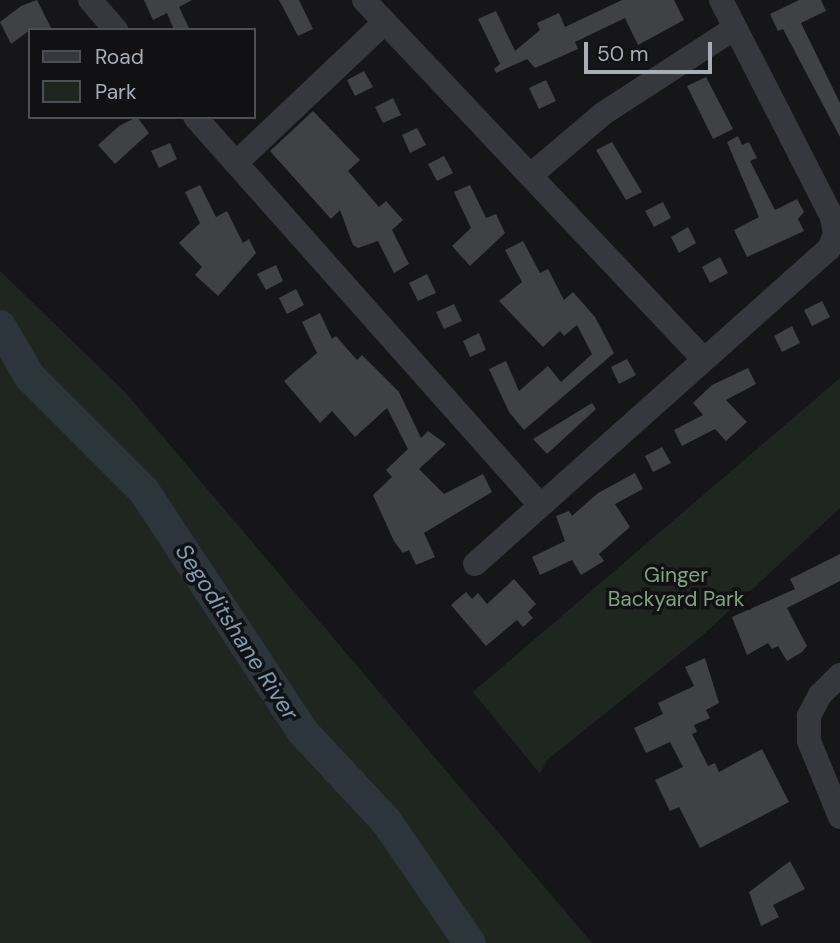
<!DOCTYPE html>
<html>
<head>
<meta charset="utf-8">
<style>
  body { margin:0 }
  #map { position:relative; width:840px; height:943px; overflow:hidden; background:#161618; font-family:"DM Sans",sans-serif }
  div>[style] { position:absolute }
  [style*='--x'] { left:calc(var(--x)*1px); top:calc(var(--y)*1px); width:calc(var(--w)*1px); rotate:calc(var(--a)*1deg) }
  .green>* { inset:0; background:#1e261f }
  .river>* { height:32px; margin:-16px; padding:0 16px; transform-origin:16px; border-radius:16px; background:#2c353c }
  .building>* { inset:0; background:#404145 }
  .minor>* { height:24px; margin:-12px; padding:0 12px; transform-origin:12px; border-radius:12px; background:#37383d }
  span { translate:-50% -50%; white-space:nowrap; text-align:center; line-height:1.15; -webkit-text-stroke:7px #111113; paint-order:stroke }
  .park-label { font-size:21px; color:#7fa381 }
  .water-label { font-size:23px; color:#7f9bb3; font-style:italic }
  .legend { position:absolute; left:28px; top:28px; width:228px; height:91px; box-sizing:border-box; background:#111113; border:2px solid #4d4f55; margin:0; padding:9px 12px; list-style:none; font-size:21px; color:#a8adb8 }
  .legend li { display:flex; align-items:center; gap:14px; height:35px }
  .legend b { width:35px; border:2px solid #4d4f55 }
  .scale { position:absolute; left:584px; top:42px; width:128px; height:32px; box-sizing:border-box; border:4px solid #a8adb8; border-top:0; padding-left:9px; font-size:21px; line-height:24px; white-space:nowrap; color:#a8adb8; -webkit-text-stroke:5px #111113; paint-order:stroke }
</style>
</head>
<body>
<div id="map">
  <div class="green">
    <i style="clip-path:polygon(0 271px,125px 392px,592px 943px,0 943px)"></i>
    <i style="clip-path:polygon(840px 378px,840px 508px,704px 634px,547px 760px,540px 774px,473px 692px)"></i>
  </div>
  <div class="river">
    <i style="--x:0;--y:326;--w:59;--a:59.5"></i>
    <i style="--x:30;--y:377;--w:161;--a:45"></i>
    <i style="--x:144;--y:491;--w:289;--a:56.6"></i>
    <i style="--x:303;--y:732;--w:122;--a:47"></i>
    <i style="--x:386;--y:821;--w:148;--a:55.5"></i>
  </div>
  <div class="building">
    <i style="clip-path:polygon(37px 0,52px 30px,30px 30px,11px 44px,0 22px,21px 6px)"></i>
    <i style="clip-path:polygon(144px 0,192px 0,179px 7px,190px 30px,174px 30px,167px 13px,153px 20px)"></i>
    <i style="clip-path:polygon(279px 0,299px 0,313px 29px,298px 36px)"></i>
    <i style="clip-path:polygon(622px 0,674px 0,684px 20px,638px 45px,625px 18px,575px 42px,578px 49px,535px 68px,527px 59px,496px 73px,494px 69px,500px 64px,478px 19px,496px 11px,515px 51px,540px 30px,537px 23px,559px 13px,565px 27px)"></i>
    <i style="clip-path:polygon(799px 0,821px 0,826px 11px,801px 23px,840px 103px,840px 137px,783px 29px,778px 31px,770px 14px)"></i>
    <i style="clip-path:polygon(364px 71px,373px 87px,355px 96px,347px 80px)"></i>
    <i style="clip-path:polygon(706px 77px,733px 129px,713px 139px,687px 86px)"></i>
    <i style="clip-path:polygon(546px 80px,556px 101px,539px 109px,529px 88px)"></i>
    <i style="clip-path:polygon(393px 98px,401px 115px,383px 123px,375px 107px)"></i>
    <i style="clip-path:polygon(313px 111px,360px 160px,348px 171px,379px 207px,386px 201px,403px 220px,392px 230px,409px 264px,394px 273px,378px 241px,358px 248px,353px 245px,340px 210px,331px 219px,270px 151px)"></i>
    <i style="clip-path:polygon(137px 117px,149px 133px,115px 164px,98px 145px,119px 126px)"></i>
    <i style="clip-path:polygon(417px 128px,426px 145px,410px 153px,402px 135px)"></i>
    <i style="clip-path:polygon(738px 136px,742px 145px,749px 142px,757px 158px,750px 161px,775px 210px,797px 199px,804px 212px,798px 219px,804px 231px,747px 257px,734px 230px,759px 217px,727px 142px)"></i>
    <i style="clip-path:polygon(612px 142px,642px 192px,626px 200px,596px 150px)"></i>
    <i style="clip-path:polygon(170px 143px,177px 159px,159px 168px,151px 151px)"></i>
    <i style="clip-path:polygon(444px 156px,453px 173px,437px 181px,428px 164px)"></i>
    <i style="clip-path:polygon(200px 185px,216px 217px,227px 211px,243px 243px,249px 239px,256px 253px,218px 296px,195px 275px,202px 267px,179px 243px,200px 223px,185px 192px)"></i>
    <i style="clip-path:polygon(470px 185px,486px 218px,496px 214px,505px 233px,470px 266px,452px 246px,471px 228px,454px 192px)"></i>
    <i style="clip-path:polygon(663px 202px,671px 218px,654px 227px,645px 211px)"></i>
    <i style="clip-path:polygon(688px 227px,696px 243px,679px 253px,671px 237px)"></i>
    <i style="clip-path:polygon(523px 241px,540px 273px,548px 269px,564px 300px,573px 292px,595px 317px,614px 353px,524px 430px,509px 412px,489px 369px,506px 361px,519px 391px,548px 366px,561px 382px,592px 354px,577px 325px,564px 336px,560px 331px,543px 347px,499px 301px,522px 282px,505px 250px)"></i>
    <i style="clip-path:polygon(720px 257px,728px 273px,710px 283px,702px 267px)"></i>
    <i style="clip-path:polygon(276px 265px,283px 281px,266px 290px,257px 274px)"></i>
    <i style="clip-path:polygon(427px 274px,436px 293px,418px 301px,409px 283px)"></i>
    <i style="clip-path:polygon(296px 289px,304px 305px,287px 314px,279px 298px)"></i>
    <i style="clip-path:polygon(822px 301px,830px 317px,812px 326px,804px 310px)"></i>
    <i style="clip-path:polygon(454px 304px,462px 321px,444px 329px,436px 312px)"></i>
    <i style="clip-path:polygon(320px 313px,332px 339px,336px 336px,357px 360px,362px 355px,399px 392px,421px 438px,428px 431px,446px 444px,419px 469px,444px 494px,483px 474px,492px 492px,424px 533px,435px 557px,416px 565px,409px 550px,403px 553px,394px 541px,373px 495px,392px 477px,386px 470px,408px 449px,387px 408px,355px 437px,332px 411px,320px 423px,284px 381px,317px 353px,302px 322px)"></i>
    <i style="clip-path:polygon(792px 326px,800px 343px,782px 352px,774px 336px)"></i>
    <i style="clip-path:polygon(479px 333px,486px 350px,470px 357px,463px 341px)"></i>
    <i style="clip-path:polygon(627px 359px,636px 375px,619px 384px,611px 367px)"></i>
    <i style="clip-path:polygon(748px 368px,756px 384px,726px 400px,747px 422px,726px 441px,715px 429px,682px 446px,674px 430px,703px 415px,693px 403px,712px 385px)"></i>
    <i style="clip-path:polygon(592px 403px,596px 409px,547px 454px,533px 439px)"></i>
    <i style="clip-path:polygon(662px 447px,671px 463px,653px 472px,645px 456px)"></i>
    <i style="clip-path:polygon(635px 473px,643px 489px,615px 504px,630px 527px,599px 554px,604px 561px,581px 575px,572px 560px,540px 575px,532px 557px,565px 541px,556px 516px,569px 511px,572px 516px,598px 493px)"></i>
    <i style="clip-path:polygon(840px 554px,840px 581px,787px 608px,807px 646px,802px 652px,787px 661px,778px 646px,772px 649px,768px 643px,747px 655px,732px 617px,795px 589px,790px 579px)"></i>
    <i style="clip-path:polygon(514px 579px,536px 604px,528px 612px,533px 618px,523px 627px,517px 620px,486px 646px,451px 605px,466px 592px,472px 599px,478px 593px,487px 604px)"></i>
    <i style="clip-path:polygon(705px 658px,719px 703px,706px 710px,710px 718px,694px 725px,697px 732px,692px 734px,708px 766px,715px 763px,719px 772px,762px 749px,789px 802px,700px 848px,679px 807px,670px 811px,655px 780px,683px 767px,670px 742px,646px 753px,634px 728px,663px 714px,658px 703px,694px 686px,685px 667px)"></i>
    <i style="clip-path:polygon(790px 861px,805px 889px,773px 905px,779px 917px,761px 926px,749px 892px)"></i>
  </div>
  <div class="minor">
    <i style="--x:90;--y:0;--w:40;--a:49"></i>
    <i style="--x:364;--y:0;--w:492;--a:46.6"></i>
    <i style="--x:195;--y:117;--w:519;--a:48.36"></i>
    <i style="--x:236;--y:163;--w:204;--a:-43.4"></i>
    <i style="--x:532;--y:174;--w:94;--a:-40.3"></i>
    <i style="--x:604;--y:113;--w:156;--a:-33"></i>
    <i style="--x:475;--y:564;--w:474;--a:-41.7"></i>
    <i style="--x:829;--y:249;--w:16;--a:-68"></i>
    <i style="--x:835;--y:234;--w:17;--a:-100"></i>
    <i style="--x:832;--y:217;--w:244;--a:-117.1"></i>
    <i style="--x:840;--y:675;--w:28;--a:135"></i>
    <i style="--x:820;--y:695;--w:24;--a:118"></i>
    <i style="--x:809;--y:716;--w:25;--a:90"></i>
    <i style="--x:809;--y:741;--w:82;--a:67.8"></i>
  </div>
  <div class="park-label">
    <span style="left:676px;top:587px">Ginger<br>Backyard Park</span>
  </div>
  <div class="water-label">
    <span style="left:237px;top:632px;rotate:57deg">Segoditshane River</span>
  </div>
  <ul class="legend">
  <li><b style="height:9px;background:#37383d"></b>Road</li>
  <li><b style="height:19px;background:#1e261f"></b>Park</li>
  </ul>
  <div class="scale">50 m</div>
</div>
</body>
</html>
